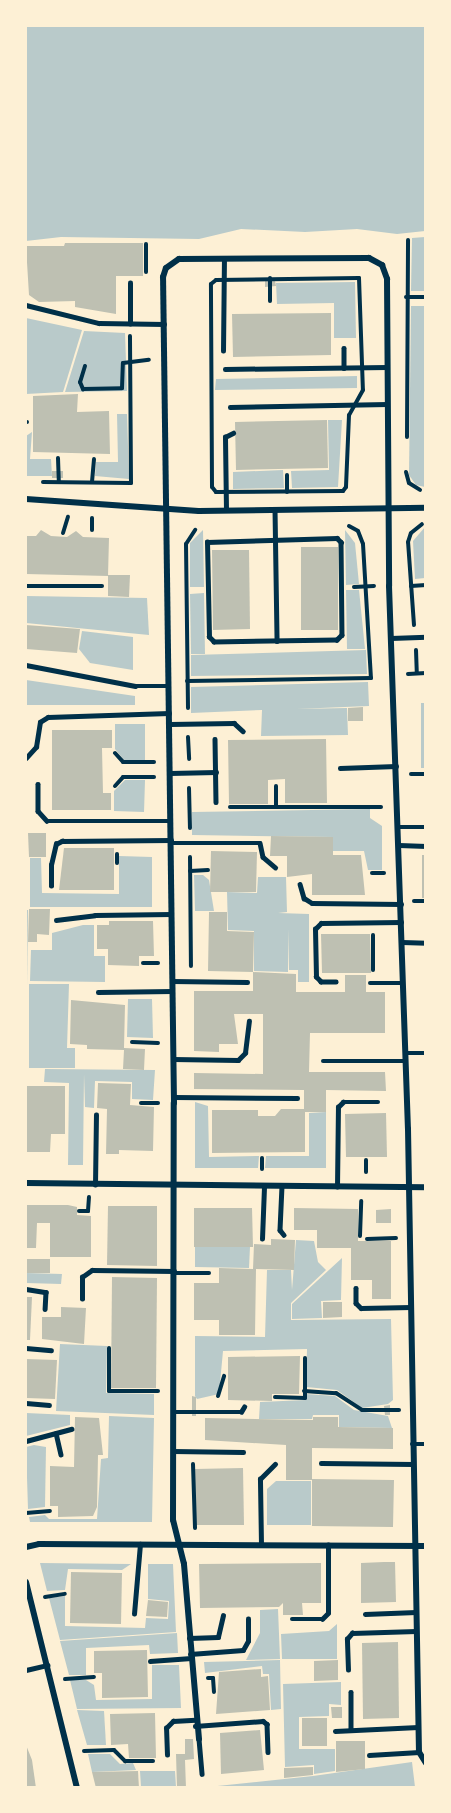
<!DOCTYPE html>
<html>
<head>
<meta charset="utf-8">
<style>
  body { margin:0 }
  #map { position:relative; width:451px; height:1813px; overflow:hidden; background:#fdf0d5; font-family:"Fira Sans Condensed",sans-serif }
  div>[style] { position:absolute }
  [style*='--x'] { left:calc(var(--x)*1px); top:calc(var(--y)*1px); width:calc(var(--w)*1px); rotate:calc(var(--a)*1deg) }
  .green>* { inset:0; background:#b9caca }
  .building>* { inset:0; background:#bec0b2 }
  .path>* { height:4px; margin:-2px; padding:0 2px; transform-origin:2px; border-radius:2px; background:#003049 }
  .service>* { height:4.5px; margin:-2.25px; padding:0 2.25px; transform-origin:2.25px; border-radius:2.25px; background:#003049 }
  .minor>* { height:6px; margin:-3px; padding:0 3px; transform-origin:3px; border-radius:3px; background:#003049 }
  span { translate:-50% -50%; white-space:nowrap; text-align:center; line-height:1.15; -webkit-text-stroke:6px #fdf0d5; paint-order:stroke }
  .frame { position:absolute; inset:0; border:27px solid #fdf0d5; pointer-events:none }
</style>
</head>
<body>
<div id="map">
  <div class="green">
    <i style="clip-path:polygon(26px 26px,425px 26px,425px 231px,397px 234px,357px 229px,305px 232px,241px 229px,199px 239px,61px 237px,26px 241px)"></i>
    <i style="clip-path:polygon(425px 237px,425px 291px,411px 291px,412px 238px)"></i>
    <i style="clip-path:polygon(355px 282px,356px 338px,334px 338px,334px 303px,277px 304px,276px 283px)"></i>
    <i style="clip-path:polygon(411px 306px,425px 306px,425px 487px,416px 485px,409px 475px)"></i>
    <i style="clip-path:polygon(26px 318px,82px 330px,63px 392px,26px 394px)"></i>
    <i style="clip-path:polygon(84px 331px,125px 333px,127px 391px,65px 392px)"></i>
    <i style="clip-path:polygon(357px 376px,357px 388px,215px 390px,216px 379px)"></i>
    <i style="clip-path:polygon(117px 414px,127px 414px,129px 479px,95px 476px,96px 462px,118px 462px)"></i>
    <i style="clip-path:polygon(328px 420px,342px 420px,338px 487px,292px 488px,291px 471px,329px 470px)"></i>
    <i style="clip-path:polygon(32px 432px,30px 459px,51px 459px,52px 476px,26px 476px,26px 436px)"></i>
    <i style="clip-path:polygon(283px 470px,284px 488px,233px 489px,233px 472px)"></i>
    <i style="clip-path:polygon(425px 527px,425px 578px,415px 579px,413px 541px)"></i>
    <i style="clip-path:polygon(203px 530px,204px 587px,190px 587px,190px 543px)"></i>
    <i style="clip-path:polygon(345px 530px,355px 543px,359px 584px,346px 585px)"></i>
    <i style="clip-path:polygon(346px 590px,359px 590px,365px 649px,347px 649px)"></i>
    <i style="clip-path:polygon(204px 593px,205px 654px,191px 654px,190px 594px)"></i>
    <i style="clip-path:polygon(26px 596px,147px 598px,149px 635px,26px 623px)"></i>
    <i style="clip-path:polygon(82px 631px,133px 637px,133px 670px,90px 663px,79px 649px)"></i>
    <i style="clip-path:polygon(366px 650px,367px 674px,191px 676px,191px 655px)"></i>
    <i style="clip-path:polygon(26px 680px,135px 696px,135px 705px,26px 705px)"></i>
    <i style="clip-path:polygon(368px 682px,369px 706px,296px 709px,347px 708px,348px 735px,261px 736px,262px 710px,191px 713px,191px 687px)"></i>
    <i style="clip-path:polygon(421px 703px,425px 703px,425px 768px,421px 768px)"></i>
    <i style="clip-path:polygon(115px 724px,145px 724px,145px 760px,124px 760px,115px 749px)"></i>
    <i style="clip-path:polygon(125px 780px,145px 780px,144px 812px,114px 811px,114px 791px)"></i>
    <i style="clip-path:polygon(370px 809px,370px 818px,382px 826px,382px 870px,368px 870px,364px 851px,333px 851px,333px 837px,192px 835px,192px 812px)"></i>
    <i style="clip-path:polygon(119px 856px,152px 857px,152px 907px,30px 907px,30px 858px,41px 858px,42px 893px,119px 894px)"></i>
    <i style="clip-path:polygon(194px 875px,203px 875px,209px 880px,214px 911px,195px 911px)"></i>
    <i style="clip-path:polygon(258px 877px,286px 877px,287px 912px,278px 913px,309px 914px,309px 982px,298px 982px,298px 970px,289px 970px,288px 929px,288px 972px,254px 971px,254px 931px,228px 930px,227px 892px,257px 893px)"></i>
    <i style="clip-path:polygon(26px 910px,28px 910px,27px 987px,26px 987px)"></i>
    <i style="clip-path:polygon(83px 925px,94px 925px,94px 956px,105px 956px,105px 982px,30px 981px,31px 950px,52px 950px,52px 933px)"></i>
    <i style="clip-path:polygon(29px 984px,69px 984px,67px 1048px,75px 1048px,75px 1068px,29px 1068px)"></i>
    <i style="clip-path:polygon(128px 999px,152px 999px,153px 1038px,127px 1037px)"></i>
    <i style="clip-path:polygon(45px 1069px,155px 1070px,153px 1100px,132px 1099px,132px 1082px,95px 1081px,94px 1108px,85px 1107px,84px 1074px,83px 1165px,68px 1165px,69px 1083px,44px 1082px)"></i>
    <i style="clip-path:polygon(195px 1102px,208px 1106px,209px 1157px,259px 1156px,258px 1168px,195px 1168px)"></i>
    <i style="clip-path:polygon(326px 1112px,326px 1168px,265px 1168px,266px 1156px,309px 1156px,309px 1113px)"></i>
    <i style="clip-path:polygon(296px 1240px,314px 1241px,318px 1262px,326px 1270px,291px 1303px,291px 1320px,391px 1319px,393px 1400px,388px 1404px,362px 1408px,337px 1390px,306px 1387px,307px 1349px,223px 1351px,219px 1394px,197px 1399px,195px 1396px,195px 1336px,265px 1337px,267px 1270px,291px 1270px,292px 1290px)"></i>
    <i style="clip-path:polygon(195px 1247px,250px 1247px,249px 1268px,195px 1267px)"></i>
    <i style="clip-path:polygon(342px 1258px,341px 1300px,321px 1301px,322px 1318px,292px 1319px,292px 1304px)"></i>
    <i style="clip-path:polygon(26px 1273px,62px 1274px,61px 1284px,26px 1283px)"></i>
    <i style="clip-path:polygon(60px 1344px,107px 1346px,106px 1393px,154px 1394px,154px 1415px,56px 1411px)"></i>
    <i style="clip-path:polygon(306px 1394px,335px 1396px,354px 1410px,388px 1416px,392px 1428px,339px 1427px,339px 1415px,313px 1415px,312px 1419px,259px 1419px,260px 1402px,306px 1400px)"></i>
    <i style="clip-path:polygon(26px 1413px,70px 1415px,70px 1425px,26px 1436px)"></i>
    <i style="clip-path:polygon(109px 1416px,154px 1418px,152px 1522px,30px 1522px,29px 1517px,45px 1515px,49px 1519px,97px 1519px,101px 1459px,108px 1458px)"></i>
    <i style="clip-path:polygon(34px 1445px,46px 1447px,45px 1507px,28px 1509px,26px 1447px)"></i>
    <i style="clip-path:polygon(276px 1481px,311px 1481px,311px 1525px,267px 1525px,267px 1489px)"></i>
    <i style="clip-path:polygon(40px 1563px,131px 1564px,122px 1570px,68px 1569px,65px 1590px,47px 1591px)"></i>
    <i style="clip-path:polygon(148px 1564px,173px 1564px,176px 1632px,60px 1640px,49px 1598px,65px 1596px,65px 1626px,145px 1628px,146px 1618px,168px 1619px,169px 1601px,148px 1599px)"></i>
    <i style="clip-path:polygon(278px 1609px,280px 1659px,246px 1660px,260px 1633px,260px 1610px)"></i>
    <i style="clip-path:polygon(337px 1624px,337px 1659px,282px 1659px,281px 1634px,329px 1631px)"></i>
    <i style="clip-path:polygon(177px 1633px,178px 1653px,150px 1654px,149px 1645px,86px 1648px,86px 1675px,69px 1675px,60px 1641px)"></i>
    <i style="clip-path:polygon(280px 1660px,281px 1709px,271px 1710px,269px 1674px,263px 1674px,262px 1666px,205px 1673px,204px 1662px)"></i>
    <i style="clip-path:polygon(152px 1665px,179px 1665px,181px 1708px,77px 1709px,70px 1680px,86px 1680px,94px 1685px,96px 1700px,152px 1699px)"></i>
    <i style="clip-path:polygon(341px 1682px,341px 1705px,329px 1704px,329px 1716px,299px 1717px,299px 1749px,335px 1749px,335px 1771px,314px 1774px,314px 1765px,285px 1767px,283px 1684px)"></i>
    <i style="clip-path:polygon(77px 1710px,104px 1711px,106px 1745px,87px 1745px)"></i>
    <i style="clip-path:polygon(88px 1754px,110px 1754px,120px 1764px,133px 1763px,136px 1770px,92px 1772px)"></i>
    <i style="clip-path:polygon(412px 1762px,415px 1787px,198px 1788px,313px 1776px)"></i>
    <i style="clip-path:polygon(140px 1771px,175px 1771px,176px 1787px,141px 1787px)"></i>
  </div>
  <div class="building">
    <i style="clip-path:polygon(65px 243px,143px 243px,143px 276px,116px 276px,116px 314px,75px 307px,75px 301px,39px 302px,29px 295px,26px 246px,64px 246px)"></i>
    <i style="clip-path:polygon(265px 281px,275px 281px,276px 286px,265px 287px)"></i>
    <i style="clip-path:polygon(331px 313px,331px 355px,233px 357px,232px 314px)"></i>
    <i style="clip-path:polygon(78px 394px,77px 412px,109px 411px,110px 454px,33px 452px,33px 396px)"></i>
    <i style="clip-path:polygon(327px 420px,328px 468px,236px 470px,235px 422px)"></i>
    <i style="clip-path:polygon(52px 471px,63px 471px,63px 478px,52px 478px)"></i>
    <i style="clip-path:polygon(41px 530px,51px 536px,67px 537px,76px 531px,83px 537px,109px 538px,108px 576px,26px 574px,26px 536px,36px 536px)"></i>
    <i style="clip-path:polygon(301px 547px,338px 547px,338px 630px,301px 630px)"></i>
    <i style="clip-path:polygon(212px 550px,249px 550px,250px 629px,213px 630px)"></i>
    <i style="clip-path:polygon(108px 575px,130px 575px,129px 597px,108px 596px)"></i>
    <i style="clip-path:polygon(26px 625px,80px 629px,77px 653px,26px 649px)"></i>
    <i style="clip-path:polygon(363px 707px,363px 721px,348px 721px,348px 708px)"></i>
    <i style="clip-path:polygon(52px 730px,112px 730px,112px 748px,102px 748px,103px 793px,111px 793px,111px 810px,52px 810px)"></i>
    <i style="clip-path:polygon(326px 739px,327px 803px,285px 803px,285px 779px,268px 780px,268px 804px,229px 804px,228px 740px)"></i>
    <i style="clip-path:polygon(28px 833px,46px 833px,46px 857px,29px 857px)"></i>
    <i style="clip-path:polygon(271px 836px,333px 837px,333px 855px,361px 855px,365px 895px,312px 895px,312px 874px,287px 877px,287px 856px,270px 856px)"></i>
    <i style="clip-path:polygon(64px 848px,114px 848px,114px 890px,59px 890px)"></i>
    <i style="clip-path:polygon(211px 851px,257px 852px,256px 892px,210px 892px)"></i>
    <i style="clip-path:polygon(422px 855px,426px 855px,426px 898px,422px 898px)"></i>
    <i style="clip-path:polygon(29px 909px,50px 909px,49px 935px,37px 934px,37px 942px,28px 942px)"></i>
    <i style="clip-path:polygon(209px 912px,227px 912px,227px 931px,254px 932px,253px 972px,208px 971px)"></i>
    <i style="clip-path:polygon(109px 921px,153px 921px,154px 956px,139px 956px,139px 966px,108px 965px,108px 949px,97px 949px,97px 925px,109px 925px)"></i>
    <i style="clip-path:polygon(321px 934px,370px 934px,371px 973px,322px 973px)"></i>
    <i style="clip-path:polygon(253px 972px,296px 974px,296px 992px,345px 992px,345px 975px,366px 975px,366px 992px,385px 992px,385px 1033px,310px 1033px,309px 1072px,385px 1072px,386px 1091px,326px 1090px,326px 1112px,305px 1112px,305px 1152px,212px 1153px,212px 1110px,258px 1110px,258px 1116px,275px 1116px,281px 1109px,304px 1109px,304px 1090px,194px 1089px,194px 1073px,263px 1074px,263px 1014px,234px 1014px,238px 1044px,219px 1044px,219px 1052px,194px 1051px,194px 991px,253px 991px)"></i>
    <i style="clip-path:polygon(71px 1000px,125px 1005px,124px 1048px,145px 1049px,144px 1070px,123px 1069px,124px 1050px,87px 1049px,87px 1045px,70px 1044px)"></i>
    <i style="clip-path:polygon(98px 1083px,131px 1084px,130px 1105px,154px 1107px,153px 1151px,119px 1150px,119px 1154px,106px 1154px,107px 1109px,97px 1108px)"></i>
    <i style="clip-path:polygon(26px 1086px,65px 1086px,65px 1134px,51px 1134px,50px 1152px,26px 1152px)"></i>
    <i style="clip-path:polygon(386px 1113px,387px 1157px,346px 1157px,345px 1114px)"></i>
    <i style="clip-path:polygon(26px 1205px,68px 1205px,77px 1207px,77px 1215px,91px 1216px,91px 1257px,50px 1257px,50px 1223px,37px 1223px,36px 1248px,26px 1248px)"></i>
    <i style="clip-path:polygon(108px 1206px,157px 1206px,157px 1266px,107px 1265px)"></i>
    <i style="clip-path:polygon(194px 1208px,252px 1208px,253px 1247px,194px 1247px)"></i>
    <i style="clip-path:polygon(294px 1208px,358px 1209px,358px 1241px,391px 1241px,391px 1299px,372px 1299px,372px 1280px,351px 1280px,351px 1248px,317px 1248px,317px 1230px,294px 1230px)"></i>
    <i style="clip-path:polygon(391px 1209px,391px 1223px,376px 1223px,376px 1210px)"></i>
    <i style="clip-path:polygon(271px 1239px,295px 1240px,294px 1270px,256px 1269px,255px 1335px,219px 1335px,219px 1320px,194px 1320px,194px 1283px,219px 1283px,219px 1268px,253px 1269px,254px 1244px,271px 1245px)"></i>
    <i style="clip-path:polygon(26px 1259px,50px 1259px,50px 1273px,26px 1273px)"></i>
    <i style="clip-path:polygon(112px 1277px,157px 1278px,156px 1388px,111px 1388px)"></i>
    <i style="clip-path:polygon(26px 1297px,32px 1297px,30px 1340px,26px 1340px)"></i>
    <i style="clip-path:polygon(323px 1302px,342px 1302px,342px 1317px,323px 1318px)"></i>
    <i style="clip-path:polygon(61px 1307px,86px 1308px,84px 1344px,42px 1339px,42px 1317px,61px 1317px)"></i>
    <i style="clip-path:polygon(300px 1356px,299px 1394px,272px 1394px,272px 1401px,228px 1400px,228px 1357px)"></i>
    <i style="clip-path:polygon(26px 1359px,57px 1360px,55px 1399px,26px 1398px)"></i>
    <i style="clip-path:polygon(192px 1396px,196px 1397px,196px 1416px,192px 1416px)"></i>
    <i style="clip-path:polygon(390px 1405px,390px 1415px,385px 1415px,384px 1406px)"></i>
    <i style="clip-path:polygon(75px 1417px,99px 1418px,103px 1455px,98px 1455px,97px 1507px,93px 1516px,58px 1517px,58px 1506px,50px 1506px,50px 1466px,74px 1467px)"></i>
    <i style="clip-path:polygon(313px 1417px,338px 1417px,338px 1427px,393px 1428px,393px 1449px,312px 1448px,312px 1479px,394px 1480px,393px 1527px,312px 1526px,312px 1480px,286px 1480px,286px 1445px,205px 1440px,205px 1418px,313px 1420px)"></i>
    <i style="clip-path:polygon(243px 1468px,244px 1525px,195px 1525px,195px 1469px)"></i>
    <i style="clip-path:polygon(384px 1562px,395px 1562px,396px 1602px,361px 1603px,361px 1563px)"></i>
    <i style="clip-path:polygon(321px 1563px,321px 1603px,302px 1603px,303px 1615px,283px 1615px,283px 1603px,279px 1607px,200px 1608px,199px 1564px)"></i>
    <i style="clip-path:polygon(71px 1572px,122px 1573px,121px 1624px,70px 1623px)"></i>
    <i style="clip-path:polygon(148px 1600px,168px 1602px,167px 1617px,146px 1616px)"></i>
    <i style="clip-path:polygon(398px 1642px,399px 1718px,363px 1719px,362px 1643px)"></i>
    <i style="clip-path:polygon(147px 1650px,148px 1697px,102px 1698px,102px 1673px,94px 1673px,94px 1651px)"></i>
    <i style="clip-path:polygon(338px 1660px,338px 1680px,314px 1681px,314px 1661px)"></i>
    <i style="clip-path:polygon(261px 1669px,261px 1677px,268px 1676px,270px 1710px,216px 1714px,219px 1672px)"></i>
    <i style="clip-path:polygon(331px 1707px,342px 1707px,342px 1718px,332px 1718px)"></i>
    <i style="clip-path:polygon(155px 1713px,156px 1758px,129px 1758px,128px 1744px,111px 1745px,110px 1714px)"></i>
    <i style="clip-path:polygon(302px 1718px,327px 1718px,327px 1746px,302px 1746px)"></i>
    <i style="clip-path:polygon(260px 1730px,264px 1770px,221px 1774px,220px 1733px)"></i>
    <i style="clip-path:polygon(185px 1739px,193px 1739px,194px 1759px,185px 1760px,186px 1788px,177px 1788px,176px 1754px,185px 1754px)"></i>
    <i style="clip-path:polygon(336px 1741px,365px 1741px,365px 1769px,336px 1772px)"></i>
    <i style="clip-path:polygon(26px 1745px,32px 1760px,36px 1788px,26px 1788px)"></i>
    <i style="clip-path:polygon(313px 1767px,313px 1775px,284px 1778px,284px 1768px)"></i>
    <i style="clip-path:polygon(138px 1771px,139px 1788px,96px 1788px,92px 1772px)"></i>
  </div>
  <div class="path">
    <i style="--x:146;--y:244;--w:28;--a:90"></i>
    <i style="--x:270;--y:278;--w:23;--a:90"></i>
    <i style="--x:359;--y:278;--w:112;--a:88"></i>
    <i style="--x:363;--y:390;--w:29;--a:119"></i>
    <i style="--x:349;--y:415;--w:72;--a:92.4"></i>
    <i style="--x:346;--y:487;--w:5;--a:127"></i>
    <i style="--x:343;--y:491;--w:127;--a:179.5"></i>
    <i style="--x:216;--y:492;--w:6;--a:-129"></i>
    <i style="--x:212;--y:487;--w:203;--a:-90.3"></i>
    <i style="--x:211;--y:284;--w:6;--a:-39"></i>
    <i style="--x:216;--y:280;--w:143;--a:-0.8"></i>
    <i style="--x:406;--y:297;--w:20;--a:0"></i>
    <i style="--x:85;--y:366;--w:17;--a:107"></i>
    <i style="--x:80;--y:382;--w:8;--a:67"></i>
    <i style="--x:83;--y:389;--w:39;--a:-1"></i>
    <i style="--x:122;--y:388;--w:25;--a:-88"></i>
    <i style="--x:123;--y:363;--w:26;--a:-7"></i>
    <i style="--x:407;--y:437;--w:197;--a:-89.7"></i>
    <i style="--x:58;--y:458;--w:23;--a:88"></i>
    <i style="--x:406;--y:472;--w:11;--a:75"></i>
    <i style="--x:409;--y:483;--w:13;--a:32"></i>
    <i style="--x:287;--y:475;--w:17;--a:90"></i>
    <i style="--x:43;--y:482;--w:88;--a:0.7"></i>
    <i style="--x:131;--y:483;--w:147;--a:-90.4"></i>
    <i style="--x:92;--y:482;--w:23;--a:-85"></i>
    <i style="--x:349;--y:526;--w:10;--a:29"></i>
    <i style="--x:358;--y:531;--w:14;--a:69"></i>
    <i style="--x:363;--y:544;--w:134;--a:86.6"></i>
    <i style="--x:92;--y:530;--w:12;--a:-90"></i>
    <i style="--x:63;--y:533;--w:17;--a:-73"></i>
    <i style="--x:411;--y:586;--w:15;--a:-4"></i>
    <i style="--x:354;--y:587;--w:20;--a:-3"></i>
    <i style="--x:414;--y:625;--w:83;--a:-94.1"></i>
    <i style="--x:408;--y:542;--w:9;--a:-72"></i>
    <i style="--x:411;--y:533;--w:14;--a:-39"></i>
    <i style="--x:416;--y:650;--w:23;--a:88"></i>
    <i style="--x:408;--y:674;--w:18;--a:-3"></i>
    <i style="--x:187;--y:681;--w:184;--a:-0.9"></i>
    <i style="--x:188;--y:708;--w:164;--a:-90.7"></i>
    <i style="--x:186;--y:544;--w:17;--a:-57"></i>
    <i style="--x:188;--y:737;--w:22;--a:87"></i>
    <i style="--x:115;--y:753;--w:12;--a:48"></i>
    <i style="--x:123;--y:762;--w:31;--a:0"></i>
    <i style="--x:411;--y:774;--w:15;--a:0"></i>
    <i style="--x:115;--y:786;--w:12;--a:-48"></i>
    <i style="--x:123;--y:777;--w:31;--a:0"></i>
    <i style="--x:276;--y:786;--w:21;--a:90"></i>
    <i style="--x:189;--y:788;--w:40;--a:88.6"></i>
    <i style="--x:230;--y:807;--w:151;--a:0"></i>
    <i style="--x:190;--y:857;--w:109;--a:89.5"></i>
    <i style="--x:117;--y:863;--w:9;--a:-90"></i>
    <i style="--x:190;--y:871;--w:18;--a:-3"></i>
    <i style="--x:372;--y:873;--w:12;--a:0"></i>
    <i style="--x:414;--y:901;--w:12;--a:0"></i>
    <i style="--x:373;--y:935;--w:35;--a:90"></i>
    <i style="--x:143;--y:963;--w:15;--a:0"></i>
    <i style="--x:132;--y:1042;--w:26;--a:2"></i>
    <i style="--x:141;--y:1103;--w:17;--a:0"></i>
    <i style="--x:262;--y:1169;--w:11;--a:-90"></i>
    <i style="--x:366;--y:1172;--w:12;--a:-90"></i>
    <i style="--x:79;--y:1211;--w:9;--a:0"></i>
    <i style="--x:88;--y:1211;--w:14;--a:-86"></i>
    <i style="--x:360;--y:1236;--w:35;--a:-88"></i>
    <i style="--x:367;--y:1239;--w:29;--a:-2"></i>
    <i style="--x:109;--y:1348;--w:43;--a:90"></i>
    <i style="--x:109;--y:1391;--w:49;--a:0"></i>
    <i style="--x:304;--y:1391;--w:32;--a:4"></i>
    <i style="--x:336;--y:1393;--w:31;--a:33"></i>
    <i style="--x:362;--y:1410;--w:37;--a:0"></i>
    <i style="--x:218;--y:1396;--w:21;--a:-73"></i>
    <i style="--x:275;--y:1397;--w:30;--a:2"></i>
    <i style="--x:305;--y:1398;--w:40;--a:-90"></i>
    <i style="--x:193;--y:1464;--w:64;--a:88.2"></i>
    <i style="--x:26;--y:1513;--w:24;--a:-5"></i>
    <i style="--x:45;--y:1597;--w:20;--a:-9"></i>
    <i style="--x:208;--y:1678;--w:5;--a:0"></i>
    <i style="--x:213;--y:1678;--w:14;--a:86"></i>
    <i style="--x:65;--y:1679;--w:29;--a:-4"></i>
    <i style="--x:84;--y:1751;--w:30;--a:-2"></i>
    <i style="--x:114;--y:1750;--w:16;--a:45"></i>
    <i style="--x:125;--y:1761;--w:28;--a:0"></i>
  </div>
  <div class="service">
    <i style="--x:26;--y:305;--w:75;--a:13.9"></i>
    <i style="--x:99;--y:323;--w:65;--a:0.9"></i>
    <i style="--x:130;--y:324;--w:41;--a:-90"></i>
    <i style="--x:344;--y:348;--w:20;--a:90"></i>
    <i style="--x:223;--y:351;--w:92;--a:-89.4"></i>
    <i style="--x:225;--y:369;--w:162;--a:-0.7"></i>
    <i style="--x:230;--y:407;--w:157;--a:-1.1"></i>
    <i style="--x:26;--y:422;--w:1;--a:0"></i>
    <i style="--x:275;--y:509;--w:132;--a:89.1"></i>
    <i style="--x:226;--y:510;--w:73;--a:-90.8"></i>
    <i style="--x:225;--y:437;--w:9;--a:-27"></i>
    <i style="--x:337;--y:538;--w:6;--a:45"></i>
    <i style="--x:341;--y:542;--w:93;--a:89.4"></i>
    <i style="--x:342;--y:635;--w:7;--a:135"></i>
    <i style="--x:337;--y:640;--w:123;--a:179.1"></i>
    <i style="--x:214;--y:642;--w:7;--a:-135"></i>
    <i style="--x:209;--y:637;--w:95;--a:-91.2"></i>
    <i style="--x:207;--y:542;--w:130;--a:-1.8"></i>
    <i style="--x:26;--y:586;--w:76;--a:0"></i>
    <i style="--x:391;--y:638;--w:35;--a:-2"></i>
    <i style="--x:26;--y:665;--w:111;--a:10.9"></i>
    <i style="--x:135;--y:686;--w:34;--a:0"></i>
    <i style="--x:170;--y:724;--w:64;--a:-0.9"></i>
    <i style="--x:234;--y:723;--w:12;--a:42"></i>
    <i style="--x:215;--y:739;--w:63;--a:89.1"></i>
    <i style="--x:26;--y:758;--w:15;--a:-48"></i>
    <i style="--x:36;--y:747;--w:25;--a:-81"></i>
    <i style="--x:40;--y:722;--w:9;--a:-32"></i>
    <i style="--x:48;--y:717;--w:121;--a:-1.9"></i>
    <i style="--x:340;--y:768;--w:56;--a:-2"></i>
    <i style="--x:170;--y:773;--w:46;--a:-1.2"></i>
    <i style="--x:38;--y:784;--w:27;--a:90"></i>
    <i style="--x:38;--y:811;--w:13;--a:48"></i>
    <i style="--x:47;--y:821;--w:124;--a:0"></i>
    <i style="--x:398;--y:827;--w:28;--a:0"></i>
    <i style="--x:171;--y:843;--w:89;--a:0"></i>
    <i style="--x:260;--y:843;--w:14;--a:78"></i>
    <i style="--x:263;--y:857;--w:16;--a:40"></i>
    <i style="--x:399;--y:845;--w:27;--a:2"></i>
    <i style="--x:300;--y:884;--w:15;--a:74"></i>
    <i style="--x:304;--y:898;--w:9;--a:32"></i>
    <i style="--x:312;--y:903;--w:89;--a:0.6"></i>
    <i style="--x:51;--y:886;--w:21;--a:-90"></i>
    <i style="--x:51;--y:865;--w:22;--a:-77"></i>
    <i style="--x:56;--y:844;--w:7;--a:-27"></i>
    <i style="--x:62;--y:841;--w:109;--a:-0.5"></i>
    <i style="--x:56;--y:920;--w:39;--a:-7"></i>
    <i style="--x:95;--y:915;--w:76;--a:-0.8"></i>
    <i style="--x:402;--y:942;--w:24;--a:2"></i>
    <i style="--x:172;--y:981;--w:75;--a:0.8"></i>
    <i style="--x:336;--y:982;--w:15;--a:180"></i>
    <i style="--x:321;--y:982;--w:7;--a:-135"></i>
    <i style="--x:316;--y:977;--w:48;--a:-91.2"></i>
    <i style="--x:315;--y:929;--w:8;--a:-45"></i>
    <i style="--x:321;--y:923;--w:80;--a:-0.7"></i>
    <i style="--x:370;--y:983;--w:33;--a:0"></i>
    <i style="--x:98;--y:992;--w:74;--a:-0.8"></i>
    <i style="--x:405;--y:1053;--w:21;--a:0"></i>
    <i style="--x:173;--y:1059;--w:65;--a:0.9"></i>
    <i style="--x:238;--y:1060;--w:10;--a:-45"></i>
    <i style="--x:245;--y:1053;--w:32;--a:-83"></i>
    <i style="--x:323;--y:1061;--w:82;--a:0"></i>
    <i style="--x:174;--y:1097;--w:123;--a:0.5"></i>
    <i style="--x:95;--y:1185;--w:70;--a:-89.2"></i>
    <i style="--x:282;--y:1186;--w:44;--a:92.6"></i>
    <i style="--x:280;--y:1230;--w:6;--a:51"></i>
    <i style="--x:337;--y:1187;--w:80;--a:-89.3"></i>
    <i style="--x:338;--y:1107;--w:7;--a:-45"></i>
    <i style="--x:343;--y:1102;--w:35;--a:0"></i>
    <i style="--x:262;--y:1239;--w:53;--a:-87.8"></i>
    <i style="--x:174;--y:1273;--w:35;--a:0"></i>
    <i style="--x:356;--y:1288;--w:15;--a:90"></i>
    <i style="--x:356;--y:1303;--w:7;--a:45"></i>
    <i style="--x:361;--y:1308;--w:50;--a:-1.1"></i>
    <i style="--x:26;--y:1289;--w:20;--a:9"></i>
    <i style="--x:46;--y:1292;--w:17;--a:93"></i>
    <i style="--x:82;--y:1299;--w:22;--a:-90"></i>
    <i style="--x:82;--y:1277;--w:12;--a:-35"></i>
    <i style="--x:92;--y:1270;--w:82;--a:0.7"></i>
    <i style="--x:26;--y:1348;--w:25;--a:5"></i>
    <i style="--x:26;--y:1403;--w:23;--a:5"></i>
    <i style="--x:174;--y:1412;--w:67;--a:0"></i>
    <i style="--x:241;--y:1412;--w:6;--a:-59"></i>
    <i style="--x:56;--y:1433;--w:22;--a:77"></i>
    <i style="--x:26;--y:1441;--w:47;--a:-14.9"></i>
    <i style="--x:412;--y:1444;--w:14;--a:0"></i>
    <i style="--x:173;--y:1451;--w:70;--a:0.8"></i>
    <i style="--x:321;--y:1463;--w:92;--a:0.6"></i>
    <i style="--x:261;--y:1545;--w:66;--a:-90.9"></i>
    <i style="--x:260;--y:1479;--w:21;--a:-45"></i>
    <i style="--x:134;--y:1614;--w:70;--a:-85.1"></i>
    <i style="--x:365;--y:1614;--w:51;--a:-2.2"></i>
    <i style="--x:292;--y:1619;--w:30;--a:0"></i>
    <i style="--x:322;--y:1619;--w:8;--a:-45"></i>
    <i style="--x:328;--y:1613;--w:68;--a:-90"></i>
    <i style="--x:189;--y:1638;--w:29;--a:-2"></i>
    <i style="--x:218;--y:1637;--w:22;--a:-77"></i>
    <i style="--x:190;--y:1654;--w:53;--a:-4.3"></i>
    <i style="--x:243;--y:1650;--w:10;--a:-61"></i>
    <i style="--x:248;--y:1641;--w:22;--a:-90"></i>
    <i style="--x:150;--y:1661;--w:41;--a:-4.2"></i>
    <i style="--x:26;--y:1670;--w:22;--a:-13"></i>
    <i style="--x:348;--y:1670;--w:31;--a:-92"></i>
    <i style="--x:347;--y:1639;--w:8;--a:-50"></i>
    <i style="--x:352;--y:1633;--w:64;--a:-1.8"></i>
    <i style="--x:351;--y:1692;--w:38;--a:90"></i>
    <i style="--x:195;--y:1726;--w:68;--a:-4.2"></i>
    <i style="--x:263;--y:1721;--w:5;--a:37"></i>
    <i style="--x:267;--y:1724;--w:28;--a:88"></i>
    <i style="--x:335;--y:1731;--w:83;--a:-2.8"></i>
    <i style="--x:199;--y:1739;--w:35;--a:85"></i>
    <i style="--x:167;--y:1755;--w:27;--a:-92"></i>
    <i style="--x:166;--y:1728;--w:10;--a:-45"></i>
    <i style="--x:173;--y:1721;--w:22;--a:-3"></i>
    <i style="--x:369;--y:1755;--w:50;--a:-3.4"></i>
  </div>
  <div class="minor">
    <i style="--x:26;--y:499;--w:173;--a:4"></i>
    <i style="--x:199;--y:511;--w:227;--a:-0.8"></i>
    <i style="--x:26;--y:1183;--w:400;--a:0.6"></i>
    <i style="--x:26;--y:1547;--w:13;--a:-13"></i>
    <i style="--x:39;--y:1544;--w:387;--a:0.3"></i>
    <i style="--x:26;--y:1582;--w:212;--a:76.1"></i>
    <i style="--x:199;--y:1739;--w:176;--a:-94.9"></i>
    <i style="--x:184;--y:1564;--w:45;--a:-104"></i>
    <i style="--x:173;--y:1520;--w:417;--a:-89.9"></i>
    <i style="--x:174;--y:1103;--w:826;--a:-90.76"></i>
    <i style="--x:163;--y:277;--w:9;--a:-72"></i>
    <i style="--x:166;--y:268;--w:16;--a:-35"></i>
    <i style="--x:179;--y:259;--w:190;--a:-0.3"></i>
    <i style="--x:369;--y:258;--w:15;--a:28"></i>
    <i style="--x:382;--y:265;--w:15;--a:70"></i>
    <i style="--x:387;--y:279;--w:307;--a:89.6"></i>
    <i style="--x:389;--y:586;--w:543;--a:88"></i>
    <i style="--x:408;--y:1129;--w:623;--a:88.99"></i>
    <i style="--x:419;--y:1752;--w:13;--a:58"></i>
  </div>
  <div class="frame"></div>
</div>
</body>
</html>
